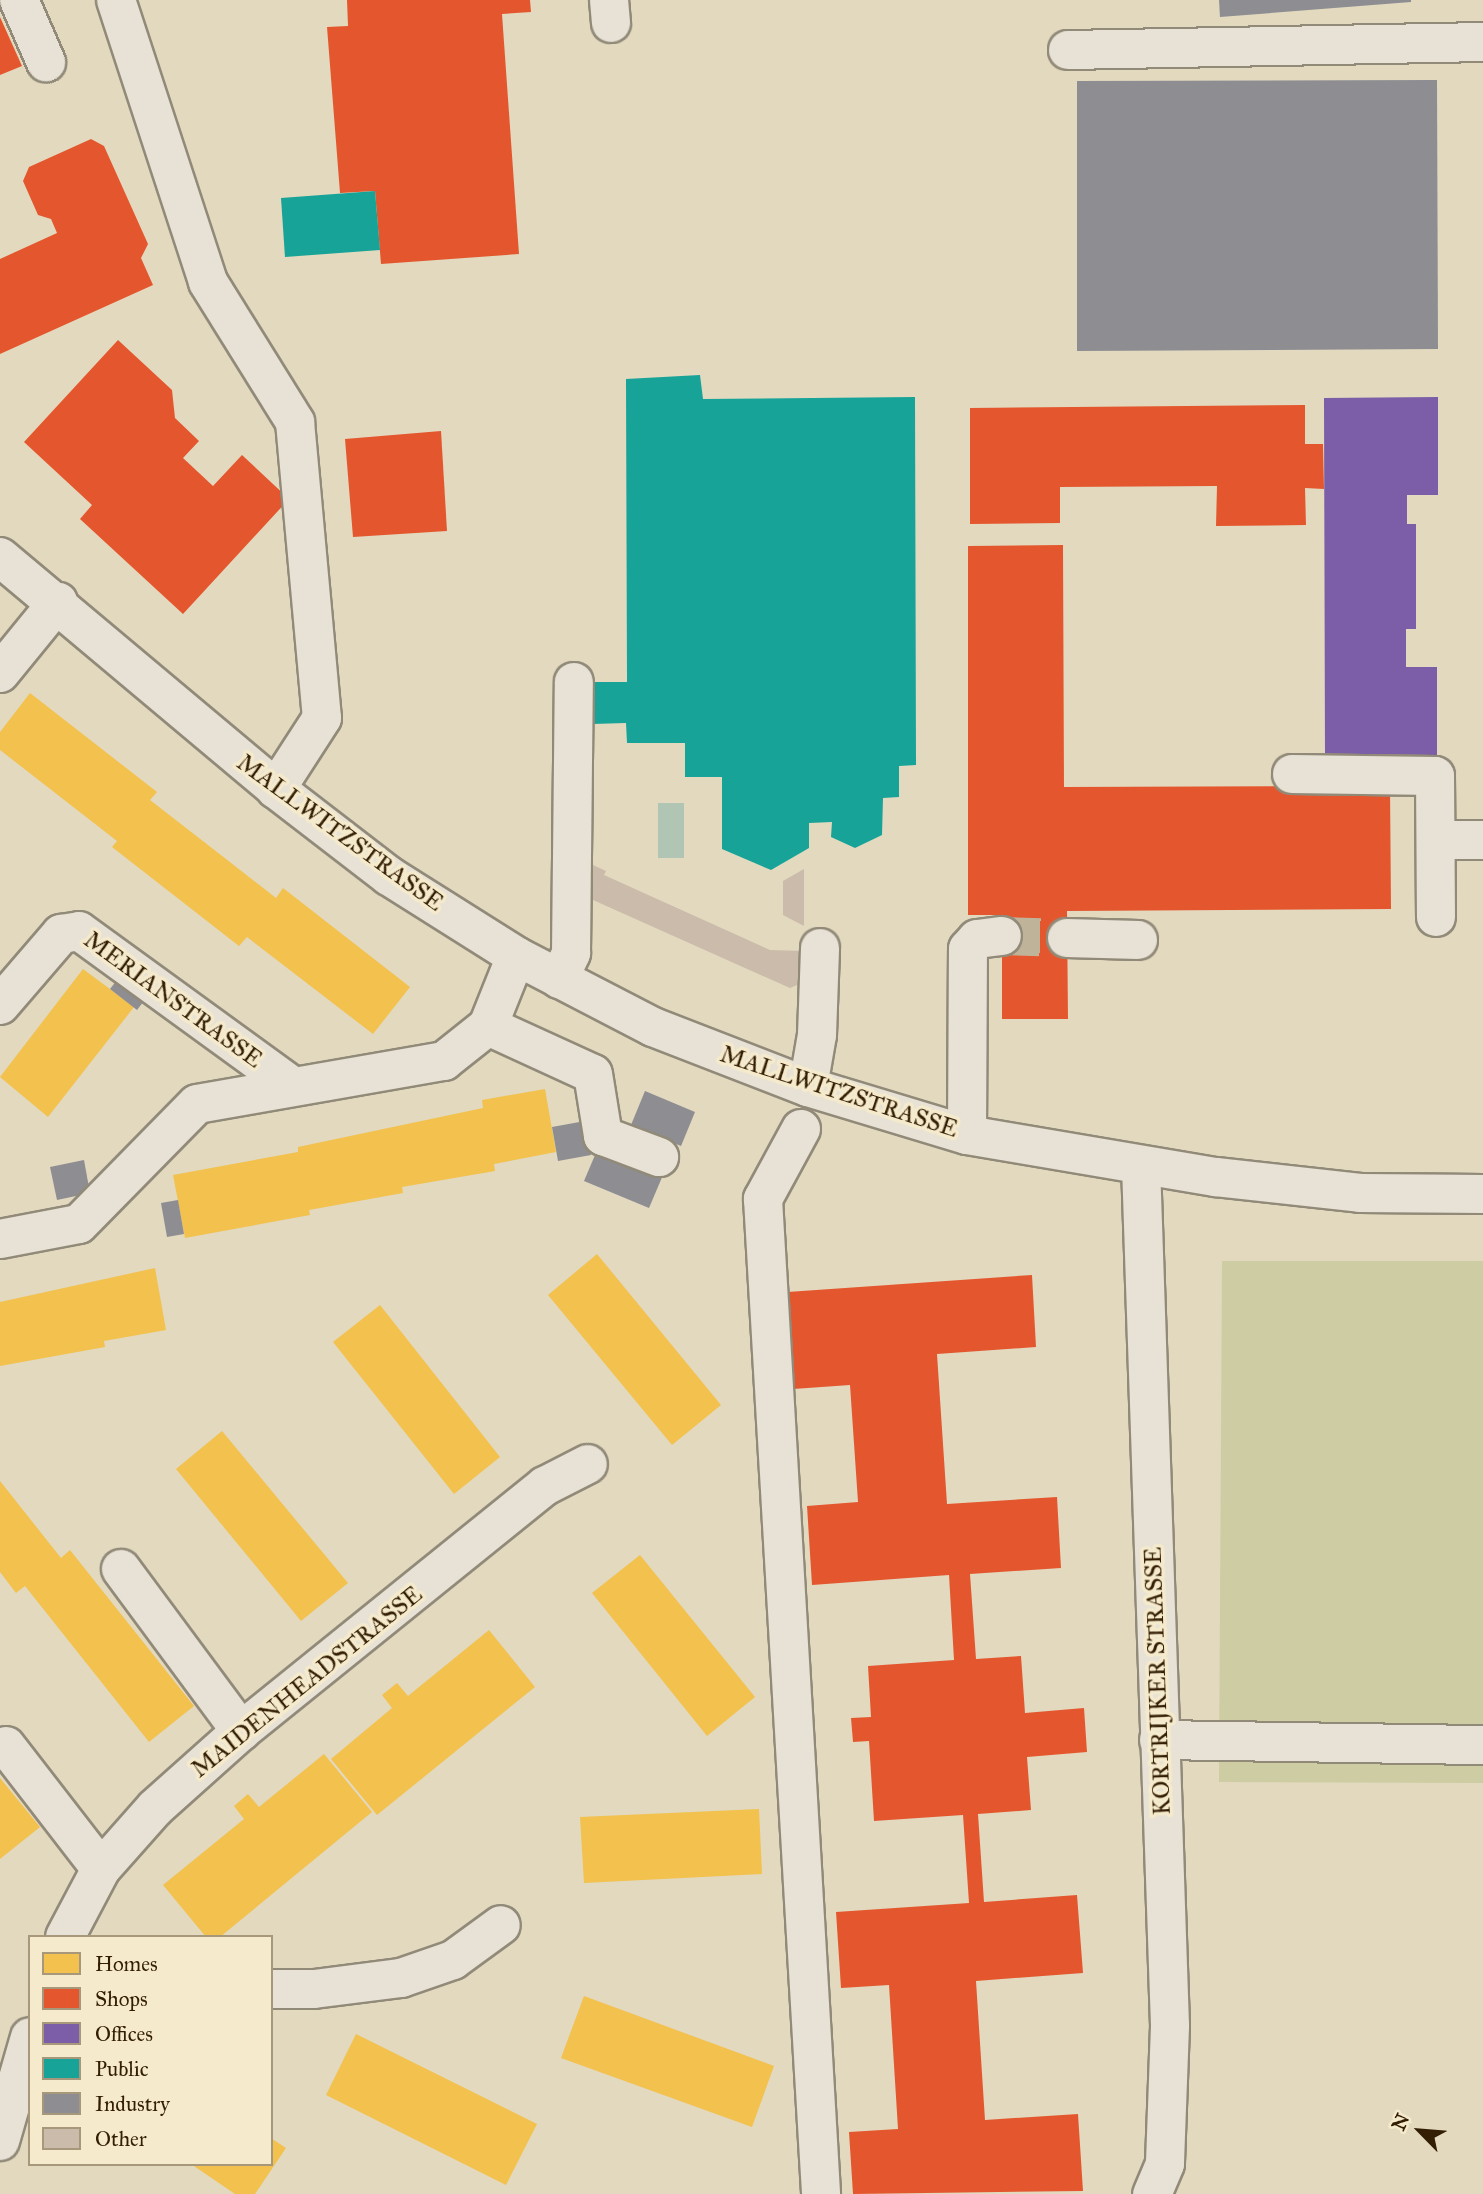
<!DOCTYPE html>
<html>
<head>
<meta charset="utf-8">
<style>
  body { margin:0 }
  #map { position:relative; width:1483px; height:2194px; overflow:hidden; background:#e2d9bf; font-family:"IM FELL Great Primer",serif }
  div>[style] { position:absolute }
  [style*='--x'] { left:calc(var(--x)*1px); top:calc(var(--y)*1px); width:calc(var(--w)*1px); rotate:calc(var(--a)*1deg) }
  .green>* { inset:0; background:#cdcca2 }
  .water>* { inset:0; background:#b0c5b4 }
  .homes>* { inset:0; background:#f2c14e }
  .shops>* { inset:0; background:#e4572e }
  .offices>* { inset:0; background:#7b5ea7 }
  .public>* { inset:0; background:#17a398 }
  .industry>* { inset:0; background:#8d8d92 }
  .building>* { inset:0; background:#cbbbaa }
  .minor-tunnel>* { height:38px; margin-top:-19px; transform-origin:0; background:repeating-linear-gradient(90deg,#bfb49a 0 38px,transparent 0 57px) }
  .roads { filter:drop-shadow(2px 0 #928a79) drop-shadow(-2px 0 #928a79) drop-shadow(0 2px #928a79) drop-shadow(0 -2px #928a79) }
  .minor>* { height:38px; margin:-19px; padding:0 19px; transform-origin:19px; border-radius:19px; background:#e7e2d5 }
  span { translate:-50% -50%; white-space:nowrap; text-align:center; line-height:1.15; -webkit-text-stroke:7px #f5eacc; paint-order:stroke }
  .street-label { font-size:24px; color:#331e04 }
  .legend { position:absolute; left:28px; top:1935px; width:245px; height:231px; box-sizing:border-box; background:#f5eacc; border:2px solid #a7987c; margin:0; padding:9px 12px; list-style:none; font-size:21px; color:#331e04 }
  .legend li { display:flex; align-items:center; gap:14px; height:35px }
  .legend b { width:35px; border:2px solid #a7987c }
  .north { position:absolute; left:1385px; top:2096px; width:70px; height:70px; -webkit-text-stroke:5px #f5eacc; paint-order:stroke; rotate:295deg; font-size:19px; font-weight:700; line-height:28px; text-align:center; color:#331e04 }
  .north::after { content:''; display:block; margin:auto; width:24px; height:32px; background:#331e04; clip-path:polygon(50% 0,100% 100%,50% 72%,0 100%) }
</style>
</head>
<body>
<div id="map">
  <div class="green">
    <i style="clip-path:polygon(1222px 1261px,1483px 1261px,1483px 1783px,1219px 1782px)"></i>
  </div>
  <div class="water">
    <i style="clip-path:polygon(658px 803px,684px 803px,684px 858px,658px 858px)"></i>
  </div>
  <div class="homes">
    <i style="clip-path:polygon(30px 693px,157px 792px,150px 800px,226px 859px,276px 898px,283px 888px,410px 987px,373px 1034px,247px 937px,239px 946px,112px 847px,117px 841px,0 750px,0 732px)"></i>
    <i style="clip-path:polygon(83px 969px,134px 1007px,48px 1117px,0 1077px)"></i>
    <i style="clip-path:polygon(545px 1089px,556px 1152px,494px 1164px,495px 1171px,402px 1187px,403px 1193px,309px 1210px,310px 1215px,185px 1238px,173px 1175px,298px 1152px,298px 1147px,483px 1108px,482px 1100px)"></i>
    <i style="clip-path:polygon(597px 1254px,721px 1405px,672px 1445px,548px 1295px)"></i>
    <i style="clip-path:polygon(155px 1268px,166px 1330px,104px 1341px,105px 1347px,0 1366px,0 1302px)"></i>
    <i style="clip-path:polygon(380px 1305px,500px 1457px,454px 1494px,333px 1342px)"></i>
    <i style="clip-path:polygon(222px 1431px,348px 1583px,301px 1621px,176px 1469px)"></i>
    <i style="clip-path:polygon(0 1481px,61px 1558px,70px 1550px,194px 1706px,149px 1742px,25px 1586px,16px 1593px,0 1572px)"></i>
    <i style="clip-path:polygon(640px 1555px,755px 1697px,707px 1736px,592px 1593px)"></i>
    <i style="clip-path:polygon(489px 1630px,535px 1687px,377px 1815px,331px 1759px,392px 1708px,382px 1695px,397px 1683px,408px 1696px)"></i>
    <i style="clip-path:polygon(324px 1754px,372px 1812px,220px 1937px,206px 1937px,163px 1885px,244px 1819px,234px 1806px,248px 1794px,259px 1807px)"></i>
    <i style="clip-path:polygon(0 1778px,40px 1827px,0 1859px)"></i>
    <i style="clip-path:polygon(759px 1809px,762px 1874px,584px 1883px,580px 1817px)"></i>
    <i style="clip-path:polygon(584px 1996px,774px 2066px,752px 2127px,561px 2058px)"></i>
    <i style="clip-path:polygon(356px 2034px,537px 2124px,506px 2185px,326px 2095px)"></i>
    <i style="clip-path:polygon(271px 2138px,286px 2148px,255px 2194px,235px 2194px,191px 2164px,271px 2164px)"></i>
  </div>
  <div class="shops">
    <i style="clip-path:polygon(347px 0,530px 0,531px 12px,502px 14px,519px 254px,381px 264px,375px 191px,340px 193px,327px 27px,348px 26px)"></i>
    <i style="clip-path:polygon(0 17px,22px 66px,0 75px)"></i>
    <i style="clip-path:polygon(91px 139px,104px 146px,148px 244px,141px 258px,153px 285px,0 354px,0 259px,57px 233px,51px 219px,38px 215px,23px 181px,29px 167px)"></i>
    <i style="clip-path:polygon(118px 340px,172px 390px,175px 418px,199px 441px,183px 458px,213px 486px,242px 455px,289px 499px,183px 614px,80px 519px,92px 505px,24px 442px)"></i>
    <i style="clip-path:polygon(1305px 405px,1305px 444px,1323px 444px,1324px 489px,1305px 488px,1306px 525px,1216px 526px,1217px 486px,1060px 487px,1060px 523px,970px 524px,970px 408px)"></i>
    <i style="clip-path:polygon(441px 431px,447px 531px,353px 537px,345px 439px)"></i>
    <i style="clip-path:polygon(1063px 545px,1064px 787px,1390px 786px,1391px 909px,1067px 911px,1068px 1019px,1002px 1019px,1002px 915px,968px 915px,968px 546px)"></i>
    <i style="clip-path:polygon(1032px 1275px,1036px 1347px,937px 1354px,947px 1504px,1057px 1497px,1061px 1568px,970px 1574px,976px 1659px,1021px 1656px,1025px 1713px,1084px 1708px,1087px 1752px,1027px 1757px,1031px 1810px,978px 1814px,984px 1902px,1077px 1895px,1083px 1973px,976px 1981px,985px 2120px,1078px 2114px,1083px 2191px,853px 2194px,849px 2132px,898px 2129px,889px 1985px,841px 1988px,836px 1912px,969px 1903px,963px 1815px,874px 1821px,869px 1741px,853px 1742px,851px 1718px,871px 1717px,868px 1666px,954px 1660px,949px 1575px,812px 1585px,807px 1506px,858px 1502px,850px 1385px,779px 1390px,773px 1293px)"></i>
  </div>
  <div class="offices">
    <i style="clip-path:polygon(1438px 397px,1438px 495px,1407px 495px,1407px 524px,1416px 524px,1416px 629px,1406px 629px,1406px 667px,1437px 667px,1437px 759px,1325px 759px,1324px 398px)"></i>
  </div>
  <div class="public">
    <i style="clip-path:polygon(375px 191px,380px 250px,285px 257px,281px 198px)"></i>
    <i style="clip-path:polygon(700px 375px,703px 399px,915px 397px,916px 765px,899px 766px,899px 797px,883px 798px,882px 835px,855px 848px,831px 837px,832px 822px,809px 823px,809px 848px,771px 870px,722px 849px,722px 777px,685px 777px,685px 743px,627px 743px,626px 723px,592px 724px,591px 682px,627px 682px,626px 379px)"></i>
  </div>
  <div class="industry">
    <i style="clip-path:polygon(1219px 0,1411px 0,1411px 2px,1220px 17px)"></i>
    <i style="clip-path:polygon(1437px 80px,1438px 349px,1077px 351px,1077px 81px)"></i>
    <i style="clip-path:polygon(120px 976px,147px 997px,137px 1010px,110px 989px)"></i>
    <i style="clip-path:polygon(645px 1091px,695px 1112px,681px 1146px,631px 1125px)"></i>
    <i style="clip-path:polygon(585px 1121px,591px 1155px,558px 1161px,552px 1127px)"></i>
    <i style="clip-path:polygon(598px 1148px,663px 1175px,649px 1208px,584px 1181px)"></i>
    <i style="clip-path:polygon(84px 1160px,90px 1193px,57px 1200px,50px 1167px)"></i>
    <i style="clip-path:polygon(178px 1200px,184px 1234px,167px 1237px,161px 1203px)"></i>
  </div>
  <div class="building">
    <i style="clip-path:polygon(593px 865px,606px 871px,604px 875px,770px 950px,804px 951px,804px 982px,790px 988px,593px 900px)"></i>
    <i style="clip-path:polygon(804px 869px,804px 926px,783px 915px,783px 881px)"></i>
  </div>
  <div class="minor-tunnel">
    <i style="--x:1002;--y:936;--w:65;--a:1.8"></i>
  </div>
  <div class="roads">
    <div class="minor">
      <i style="--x:19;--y:0;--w:68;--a:66.5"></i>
      <i style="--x:116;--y:0;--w:297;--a:71.9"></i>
      <i style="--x:208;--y:282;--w:165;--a:58.1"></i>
      <i style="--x:295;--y:422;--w:297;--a:84.8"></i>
      <i style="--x:322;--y:718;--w:85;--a:122.9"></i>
      <i style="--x:609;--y:0;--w:23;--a:85"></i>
      <i style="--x:1068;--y:50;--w:415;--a:-1.1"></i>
      <i style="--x:0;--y:557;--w:361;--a:40"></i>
      <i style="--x:276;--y:789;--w:143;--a:37.6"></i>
      <i style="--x:389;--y:876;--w:150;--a:32.2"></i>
      <i style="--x:516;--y:956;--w:154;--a:27.4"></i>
      <i style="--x:653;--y:1027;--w:166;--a:21.2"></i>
      <i style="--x:808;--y:1087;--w:166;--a:16.8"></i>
      <i style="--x:967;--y:1135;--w:253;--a:9.6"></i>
      <i style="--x:1216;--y:1177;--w:145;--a:6.3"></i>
      <i style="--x:1360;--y:1193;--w:123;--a:0.5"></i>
      <i style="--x:0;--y:673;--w:92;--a:-50.8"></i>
      <i style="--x:1292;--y:774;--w:143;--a:0.8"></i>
      <i style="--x:1435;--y:776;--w:141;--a:89.6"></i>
      <i style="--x:1437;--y:840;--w:46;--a:0"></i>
      <i style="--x:1067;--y:938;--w:71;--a:1.6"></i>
      <i style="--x:559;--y:979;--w:29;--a:-65"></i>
      <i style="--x:571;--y:953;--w:271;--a:-89.4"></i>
      <i style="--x:0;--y:1005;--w:94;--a:-49.3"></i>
      <i style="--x:61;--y:934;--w:18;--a:-9"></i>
      <i style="--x:79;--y:931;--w:262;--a:36"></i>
      <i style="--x:488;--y:1026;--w:115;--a:24.6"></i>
      <i style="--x:593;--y:1074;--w:63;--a:80.8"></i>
      <i style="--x:603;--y:1136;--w:60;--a:20.6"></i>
      <i style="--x:808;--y:1087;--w:53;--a:-80.2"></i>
      <i style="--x:817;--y:1035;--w:87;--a:-88"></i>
      <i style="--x:801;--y:1129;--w:80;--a:118.5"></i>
      <i style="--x:763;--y:1199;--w:997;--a:86.66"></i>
      <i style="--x:967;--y:1135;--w:186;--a:-89.7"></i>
      <i style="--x:968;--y:949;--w:13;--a:-48"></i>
      <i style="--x:977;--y:939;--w:25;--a:-7"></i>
      <i style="--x:1141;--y:1165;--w:861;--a:88.07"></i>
      <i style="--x:1170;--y:2026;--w:138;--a:92.1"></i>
      <i style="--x:1165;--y:2164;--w:33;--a:113"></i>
      <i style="--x:0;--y:1239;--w:80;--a:-10.8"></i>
      <i style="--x:79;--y:1224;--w:168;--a:-45.5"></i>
      <i style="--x:197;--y:1104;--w:251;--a:-9.9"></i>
      <i style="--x:444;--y:1061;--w:56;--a:-38.5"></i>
      <i style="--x:488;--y:1026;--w:75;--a:-68.2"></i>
      <i style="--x:121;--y:1569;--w:202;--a:53.5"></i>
      <i style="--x:1159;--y:1740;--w:324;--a:0.9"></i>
      <i style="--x:6;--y:1746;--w:155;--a:52.3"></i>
      <i style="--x:65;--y:1937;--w:77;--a:-62.1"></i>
      <i style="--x:101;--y:1869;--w:81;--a:-48.5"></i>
      <i style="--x:155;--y:1808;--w:115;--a:-41.8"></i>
      <i style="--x:241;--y:1731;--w:390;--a:-38.9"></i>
      <i style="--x:545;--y:1486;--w:48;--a:-27.1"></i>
      <i style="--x:271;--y:1989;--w:43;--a:0"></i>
      <i style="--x:314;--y:1989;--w:88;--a:-7.2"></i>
      <i style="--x:401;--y:1978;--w:55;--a:-19.1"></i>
      <i style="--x:453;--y:1960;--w:59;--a:-36.1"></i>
      <i style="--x:0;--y:2141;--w:108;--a:-73.9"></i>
    </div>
  </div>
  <div class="street-label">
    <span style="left:340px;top:833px;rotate:36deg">MALLWITZSTRASSE</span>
    <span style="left:173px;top:1000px;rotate:36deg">MERIANSTRASSE</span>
    <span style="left:839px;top:1092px;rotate:18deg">MALLWITZSTRASSE</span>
    <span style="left:1158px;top:1681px;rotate:-92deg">KORTRIJKER STRASSE</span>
    <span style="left:307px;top:1682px;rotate:-39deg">MAIDENHEADSTRASSE</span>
  </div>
  <ul class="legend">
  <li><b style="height:19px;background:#f2c14e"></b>Homes</li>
  <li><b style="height:19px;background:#e4572e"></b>Shops</li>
  <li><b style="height:19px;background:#7b5ea7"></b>Offices</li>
  <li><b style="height:19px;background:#17a398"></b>Public</li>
  <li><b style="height:19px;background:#8d8d92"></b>Industry</li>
  <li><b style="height:19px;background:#cbbbaa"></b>Other</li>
  </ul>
  <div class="north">N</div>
</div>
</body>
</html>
